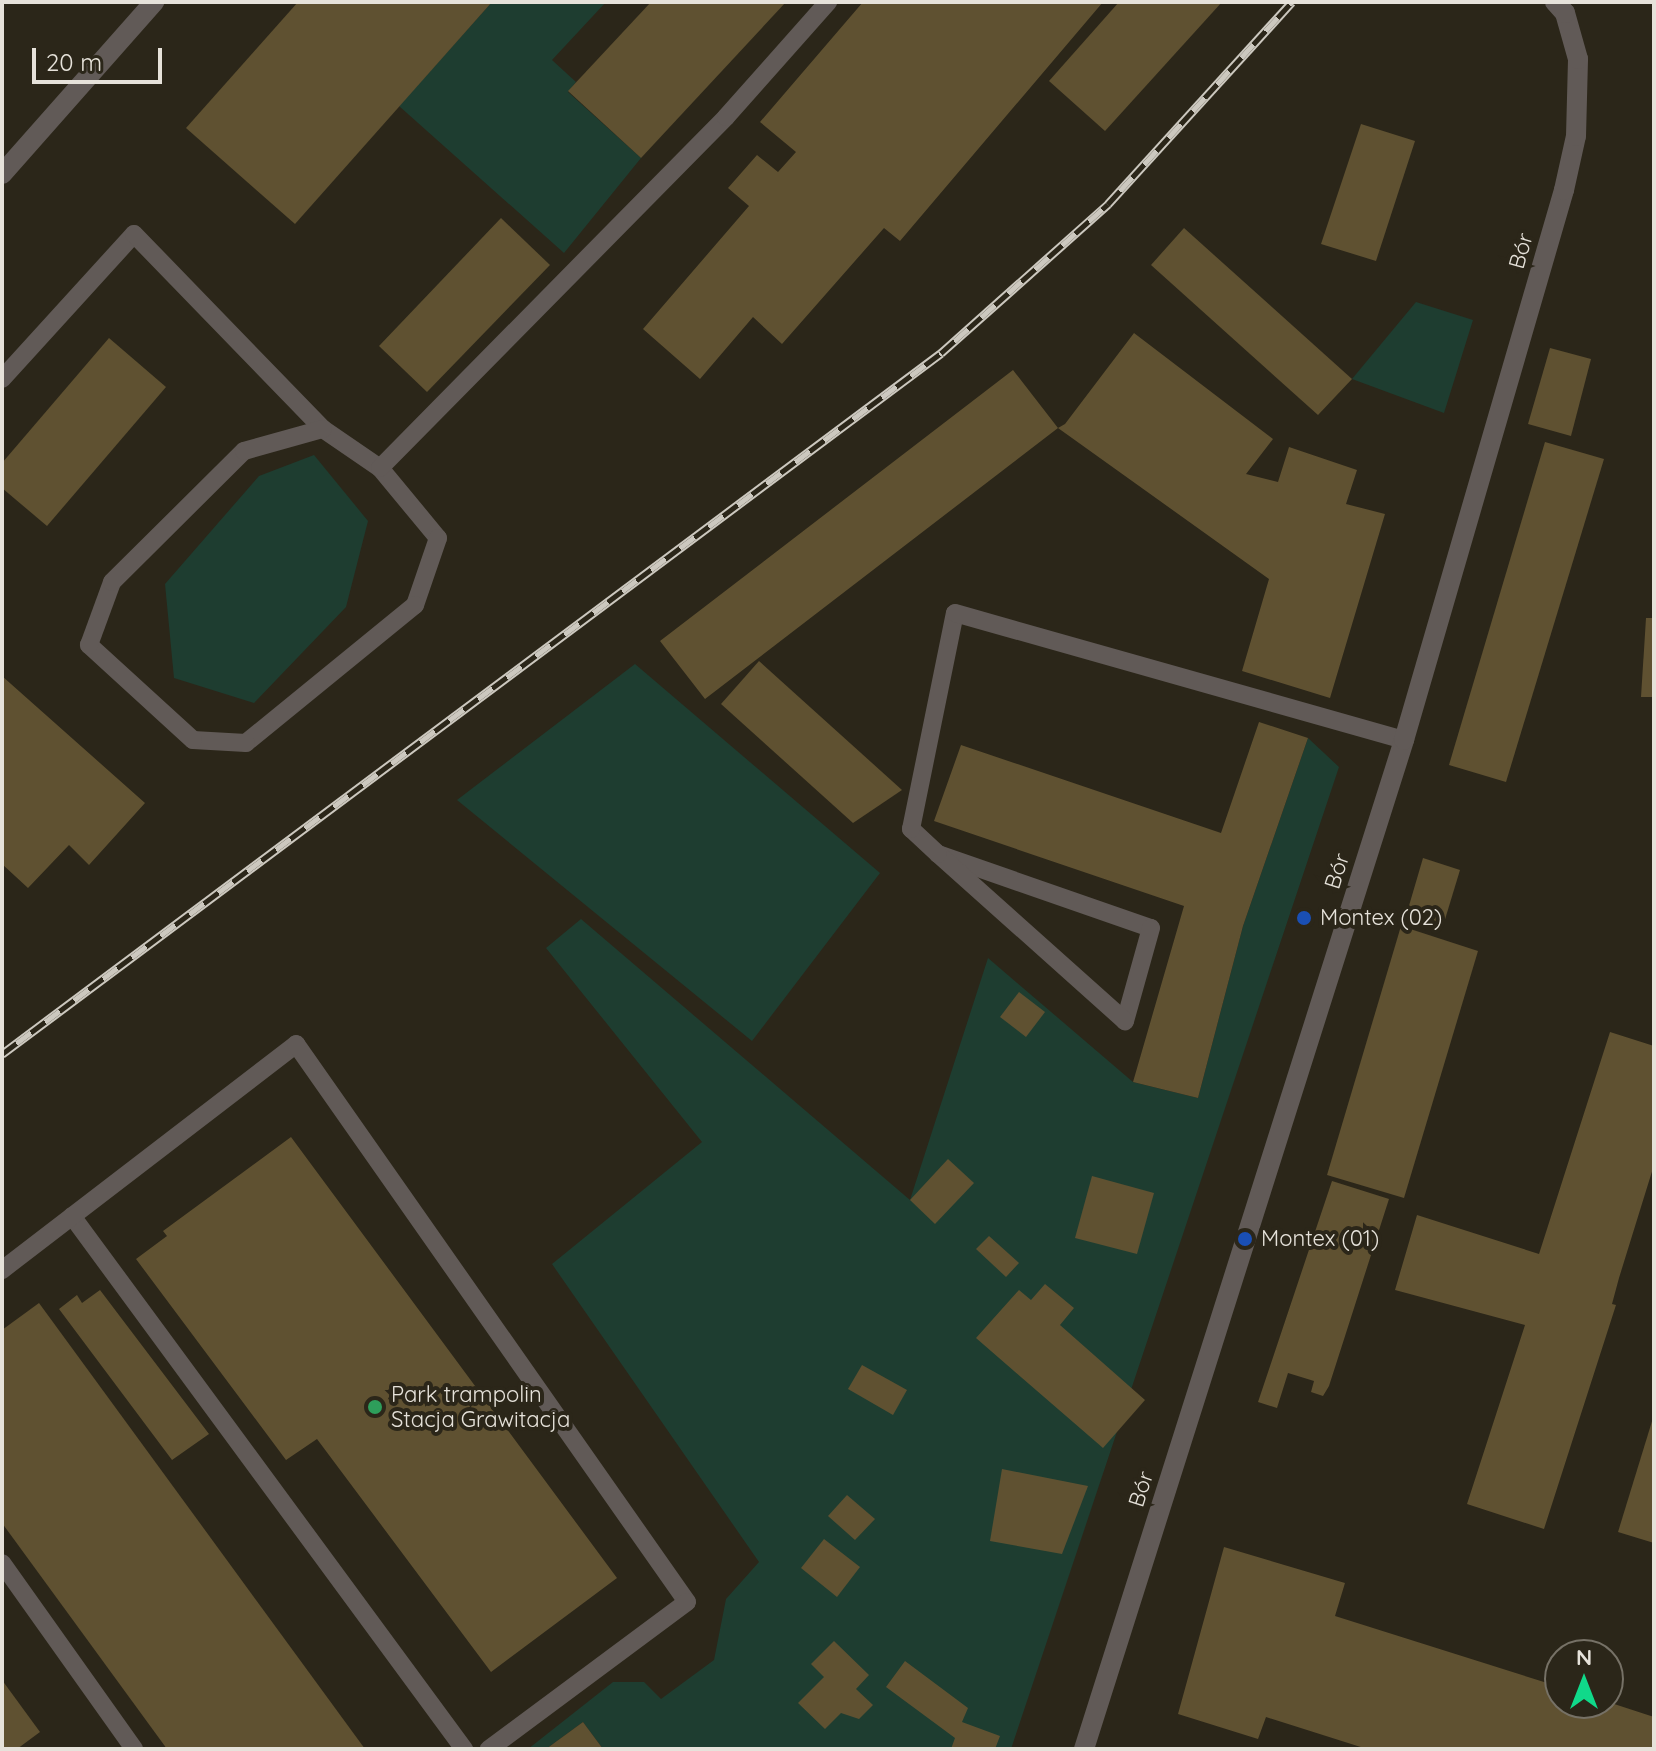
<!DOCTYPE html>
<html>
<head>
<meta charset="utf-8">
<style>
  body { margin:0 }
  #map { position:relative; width:1656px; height:1751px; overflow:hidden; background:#2b2619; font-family:Quicksand,sans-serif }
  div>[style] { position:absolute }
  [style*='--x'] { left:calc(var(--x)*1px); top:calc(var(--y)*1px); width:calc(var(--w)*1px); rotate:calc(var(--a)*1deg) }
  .green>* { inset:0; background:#1e3d30 }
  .building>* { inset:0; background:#5f5131 }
  .service>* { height:18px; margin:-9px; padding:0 9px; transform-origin:9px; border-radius:9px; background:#615a57 }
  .minor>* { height:20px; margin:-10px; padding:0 10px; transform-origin:10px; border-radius:10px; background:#615a57 }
  .tertiary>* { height:20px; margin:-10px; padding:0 10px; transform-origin:10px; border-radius:10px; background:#615a57 }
  .rail>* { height:9px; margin-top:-4.5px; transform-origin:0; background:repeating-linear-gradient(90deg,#2b2619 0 18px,#ccc8bf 0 36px); box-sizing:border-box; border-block:2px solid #ccc8bf }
  .dots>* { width:22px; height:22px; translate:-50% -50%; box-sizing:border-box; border:4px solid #2b2619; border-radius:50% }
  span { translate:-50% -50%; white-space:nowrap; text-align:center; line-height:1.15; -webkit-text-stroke:8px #2b2619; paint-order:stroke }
  .street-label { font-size:22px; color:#e6e2da }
  .poi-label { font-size:22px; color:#e6e2da }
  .left { translate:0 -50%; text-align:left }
  .frame { position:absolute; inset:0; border:4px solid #e6e2da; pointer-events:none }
  .north { position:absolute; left:1544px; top:1639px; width:80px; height:80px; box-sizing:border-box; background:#2b2619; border:2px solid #767166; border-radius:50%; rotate:0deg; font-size:22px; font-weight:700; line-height:32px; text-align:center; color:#e6e2da }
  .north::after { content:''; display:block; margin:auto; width:28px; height:36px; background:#10d98a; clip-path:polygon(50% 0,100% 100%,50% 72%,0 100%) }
  .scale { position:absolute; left:32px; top:48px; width:130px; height:36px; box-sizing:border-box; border:4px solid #e6e2da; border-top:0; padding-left:10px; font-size:24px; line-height:28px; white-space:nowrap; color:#e6e2da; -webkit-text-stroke:6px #2b2619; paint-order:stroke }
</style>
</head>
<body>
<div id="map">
  <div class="green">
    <i style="clip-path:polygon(492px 2px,606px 2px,552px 60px,576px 82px,568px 92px,641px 158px,564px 253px,399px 106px)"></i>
    <i style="clip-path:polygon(1416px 302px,1473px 320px,1444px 413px,1352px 379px)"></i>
    <i style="clip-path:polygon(314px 455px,368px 521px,346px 607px,254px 703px,174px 678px,165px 584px,259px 476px)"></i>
    <i style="clip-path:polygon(635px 664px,880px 873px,752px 1041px,457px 800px)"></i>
    <i style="clip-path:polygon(1308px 738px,1339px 767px,1011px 1749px,603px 1749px,583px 1722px,546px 1749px,528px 1749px,613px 1682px,644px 1682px,661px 1699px,714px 1660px,726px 1599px,759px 1562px,552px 1264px,702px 1142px,546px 948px,581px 919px,910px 1200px,988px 958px,1133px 1082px,1198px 1098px,1243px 926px)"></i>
  </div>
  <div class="building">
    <i style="clip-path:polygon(298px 2px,492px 2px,295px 224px,186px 128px)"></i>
    <i style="clip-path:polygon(651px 2px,786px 2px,641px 158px,568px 91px)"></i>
    <i style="clip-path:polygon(863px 2px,1103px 2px,900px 241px,884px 228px,782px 344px,753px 317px,700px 379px,643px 329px,749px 206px,728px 188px,757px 155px,778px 172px,796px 152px,760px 122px)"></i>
    <i style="clip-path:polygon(1119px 2px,1222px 2px,1105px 131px,1049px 81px)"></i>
    <i style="clip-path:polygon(1361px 124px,1415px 141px,1376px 261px,1321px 244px)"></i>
    <i style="clip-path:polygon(501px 218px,550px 265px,427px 392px,379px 346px)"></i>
    <i style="clip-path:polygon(1184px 228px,1352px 379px,1318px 415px,1151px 265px)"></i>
    <i style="clip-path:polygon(1134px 333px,1273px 439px,1246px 474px,1278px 482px,1289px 447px,1357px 470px,1346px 504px,1385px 514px,1330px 698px,1242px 671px,1269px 579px,1058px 428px,705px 699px,660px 641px,1013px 370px,1058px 428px,1065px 424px)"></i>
    <i style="clip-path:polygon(109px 338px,166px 387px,47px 526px,2px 488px,2px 463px)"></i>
    <i style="clip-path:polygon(1550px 348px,1591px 359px,1571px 436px,1528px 424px)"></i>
    <i style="clip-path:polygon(1545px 442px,1604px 459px,1506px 782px,1449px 765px)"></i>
    <i style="clip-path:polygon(1646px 618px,1654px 618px,1654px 697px,1641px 697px)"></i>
    <i style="clip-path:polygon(759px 661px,902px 790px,853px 823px,721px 704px)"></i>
    <i style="clip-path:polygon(2px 676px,145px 803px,89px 865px,69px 845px,28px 888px,2px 864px)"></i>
    <i style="clip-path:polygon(1259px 722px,1308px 738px,1243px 926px,1198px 1098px,1133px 1082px,1184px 906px,934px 821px,961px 745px,1221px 833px)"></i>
    <i style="clip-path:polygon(1423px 858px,1460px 870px,1443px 926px,1406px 916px)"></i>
    <i style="clip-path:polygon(1401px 926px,1478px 951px,1404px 1198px,1327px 1175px)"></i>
    <i style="clip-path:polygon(1019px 992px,1045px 1012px,1026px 1037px,1000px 1017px)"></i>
    <i style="clip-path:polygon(1610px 1032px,1654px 1046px,1654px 1165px,1619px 1278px,1612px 1304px,1616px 1305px,1544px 1529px,1467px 1504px,1525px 1325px,1395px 1290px,1417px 1215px,1539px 1254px)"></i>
    <i style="clip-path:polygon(291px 1137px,617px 1578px,491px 1672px,317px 1439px,286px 1460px,136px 1259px,167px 1236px,163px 1231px)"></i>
    <i style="clip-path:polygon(948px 1159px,974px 1183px,935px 1224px,910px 1200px)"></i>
    <i style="clip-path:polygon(1092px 1176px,1154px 1193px,1137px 1254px,1075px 1238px)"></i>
    <i style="clip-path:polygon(1332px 1181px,1389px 1199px,1329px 1386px,1323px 1396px,1311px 1392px,1314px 1381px,1288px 1373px,1277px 1408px,1258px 1402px)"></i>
    <i style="clip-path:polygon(989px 1236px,1019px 1263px,1006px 1277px,976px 1249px)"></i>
    <i style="clip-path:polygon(1045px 1284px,1074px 1308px,1060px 1325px,1145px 1400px,1103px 1448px,976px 1338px,1019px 1290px,1031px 1300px)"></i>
    <i style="clip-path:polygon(100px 1290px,209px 1434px,172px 1460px,59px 1309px,77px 1295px,82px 1303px)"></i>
    <i style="clip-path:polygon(39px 1303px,365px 1749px,167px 1749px,2px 1523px,2px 1330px)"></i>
    <i style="clip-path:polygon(862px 1365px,907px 1390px,893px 1415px,848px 1389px)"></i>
    <i style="clip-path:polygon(1653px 1418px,1654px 1418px,1654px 1543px,1618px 1532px)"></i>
    <i style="clip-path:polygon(1002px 1469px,1088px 1486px,1062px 1554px,990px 1541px)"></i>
    <i style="clip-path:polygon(847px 1495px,875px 1519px,855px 1540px,828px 1516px)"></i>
    <i style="clip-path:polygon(824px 1539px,860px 1567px,837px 1597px,801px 1568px)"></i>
    <i style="clip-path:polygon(1224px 1547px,1345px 1583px,1335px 1616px,1560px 1687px,1560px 1703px,1608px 1702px,1654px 1717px,1654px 1749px,1367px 1749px,1266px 1717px,1258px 1739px,1178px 1714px)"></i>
    <i style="clip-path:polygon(834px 1641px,869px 1675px,856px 1689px,873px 1705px,859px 1719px,841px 1713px,825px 1729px,798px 1703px,824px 1677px,811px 1664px)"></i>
    <i style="clip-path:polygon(905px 1661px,968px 1708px,962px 1722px,1000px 1736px,995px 1749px,951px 1749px,955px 1738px,886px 1687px)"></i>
    <i style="clip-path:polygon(2px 1680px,40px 1732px,17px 1749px,2px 1749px)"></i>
    <i style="clip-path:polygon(583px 1722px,603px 1749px,546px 1749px)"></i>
  </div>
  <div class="service">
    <i style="--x:2;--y:379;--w:196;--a:-47.7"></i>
    <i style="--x:134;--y:234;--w:272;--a:45.9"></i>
    <i style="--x:323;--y:429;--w:69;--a:34.4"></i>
    <i style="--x:380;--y:468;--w:91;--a:50.4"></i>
    <i style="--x:438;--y:538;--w:71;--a:108.9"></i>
    <i style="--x:415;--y:605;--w:218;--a:140.8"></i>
    <i style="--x:246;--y:743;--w:53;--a:-176.8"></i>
    <i style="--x:193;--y:740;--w:141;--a:-137.6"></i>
    <i style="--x:89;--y:645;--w:67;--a:-69.9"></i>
    <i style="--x:112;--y:582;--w:186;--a:-44.8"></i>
    <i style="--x:244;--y:451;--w:82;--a:-15.6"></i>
    <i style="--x:380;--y:468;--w:493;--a:-45.4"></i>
    <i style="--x:726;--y:117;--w:154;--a:-48.4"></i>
    <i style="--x:938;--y:854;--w:225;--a:19.2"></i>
    <i style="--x:1151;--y:928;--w:97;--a:105.6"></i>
    <i style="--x:1125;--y:1021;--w:251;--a:-138.2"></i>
    <i style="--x:938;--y:854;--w:37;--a:-137"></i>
    <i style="--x:911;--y:829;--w:220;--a:-78.5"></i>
    <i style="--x:955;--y:613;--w:467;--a:15.8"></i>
    <i style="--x:72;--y:1216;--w:662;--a:53.67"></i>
    <i style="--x:2;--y:1270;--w:371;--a:-37.5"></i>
    <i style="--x:296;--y:1044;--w:681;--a:54.98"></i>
    <i style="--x:687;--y:1602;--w:247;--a:143.4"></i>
    <i style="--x:2;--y:1563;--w:228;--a:54.6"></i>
  </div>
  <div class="minor">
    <i style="--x:2;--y:174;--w:230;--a:-48.5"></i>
  </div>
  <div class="tertiary">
    <i style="--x:1084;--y:1749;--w:1059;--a:-72.4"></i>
    <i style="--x:1404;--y:740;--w:573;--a:-73.78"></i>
    <i style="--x:1564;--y:190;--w:55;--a:-77.5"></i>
    <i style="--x:1576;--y:136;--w:77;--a:-88.5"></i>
    <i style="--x:1578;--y:59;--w:48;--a:-105.8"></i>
    <i style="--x:1565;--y:13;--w:15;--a:-132"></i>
  </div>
  <div class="rail">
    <i style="--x:2;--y:1054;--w:1172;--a:-36.74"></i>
    <i style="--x:941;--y:353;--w:224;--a:-41.7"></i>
    <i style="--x:1108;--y:204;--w:273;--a:-47.7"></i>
  </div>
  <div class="dots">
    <i style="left:1304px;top:918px;background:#1a4fb4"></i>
    <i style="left:1245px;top:1239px;background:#1a4fb4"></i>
    <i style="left:375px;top:1407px;background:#2e9e5b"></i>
  </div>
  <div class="street-label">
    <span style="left:1521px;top:251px;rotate:-74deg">Bór</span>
    <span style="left:1337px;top:871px;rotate:-72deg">Bór</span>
    <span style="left:1141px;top:1489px;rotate:-72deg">Bór</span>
  </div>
  <div class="poi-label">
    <span class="left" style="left:1320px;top:918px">Montex (02)</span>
    <span class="left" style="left:1261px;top:1239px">Montex (01)</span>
    <span class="left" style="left:391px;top:1407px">Park trampolin<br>Stacja Grawitacja</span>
  </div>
  <div class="frame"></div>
  <div class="north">N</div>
  <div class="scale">20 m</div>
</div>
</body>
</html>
